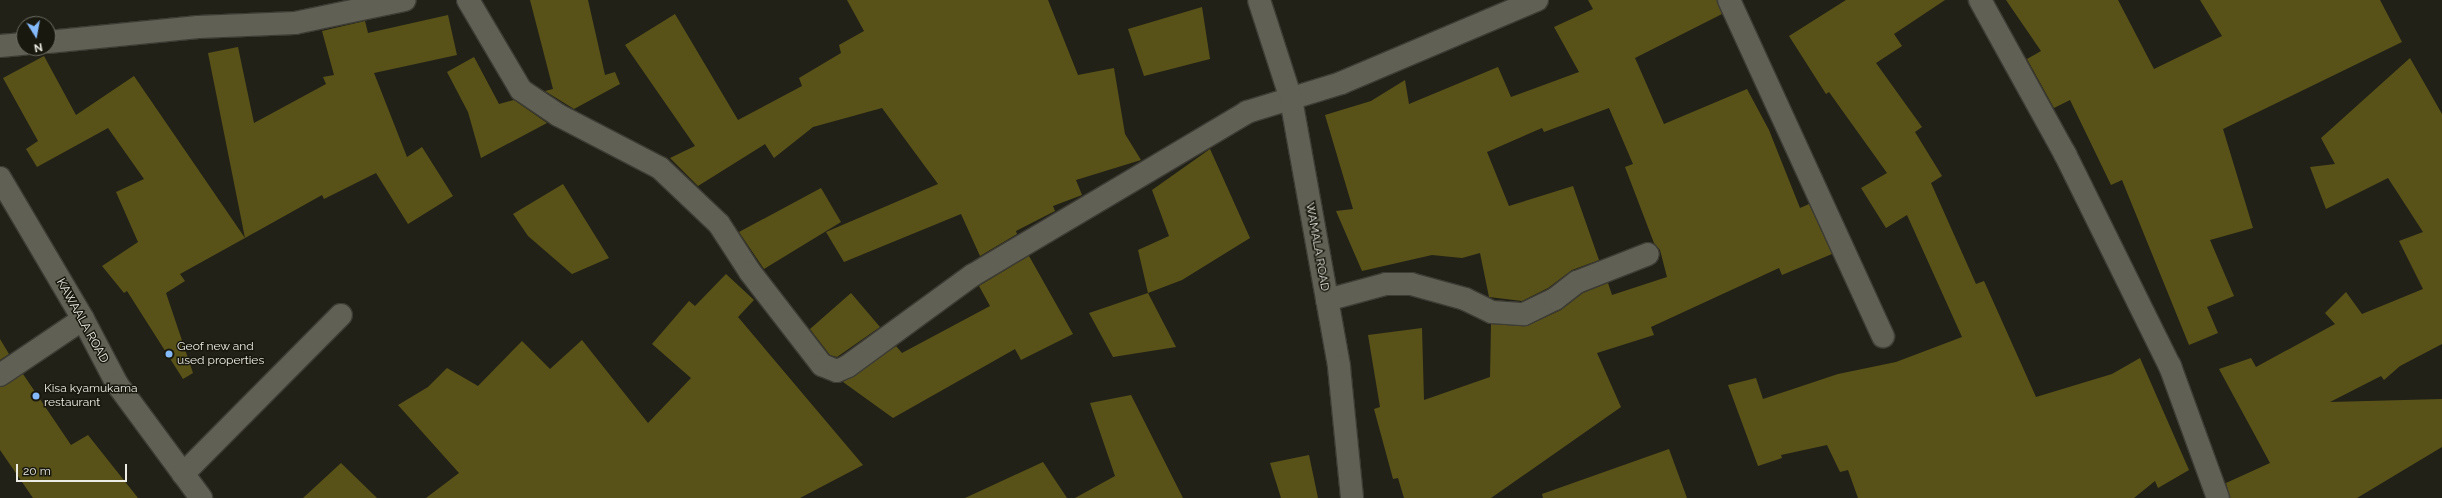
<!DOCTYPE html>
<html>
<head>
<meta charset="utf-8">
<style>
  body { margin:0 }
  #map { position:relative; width:2442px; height:498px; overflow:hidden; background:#222117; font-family:Raleway,sans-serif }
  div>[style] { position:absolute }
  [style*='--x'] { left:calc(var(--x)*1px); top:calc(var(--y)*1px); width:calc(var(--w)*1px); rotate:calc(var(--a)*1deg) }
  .building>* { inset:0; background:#585219 }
  .roads { filter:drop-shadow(1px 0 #3d3c35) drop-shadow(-1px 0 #3d3c35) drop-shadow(0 1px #3d3c35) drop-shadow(0 -1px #3d3c35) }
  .minor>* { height:22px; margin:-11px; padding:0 11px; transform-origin:11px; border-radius:11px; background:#616054 }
  .dots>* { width:11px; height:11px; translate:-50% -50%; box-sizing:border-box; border:2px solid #19180e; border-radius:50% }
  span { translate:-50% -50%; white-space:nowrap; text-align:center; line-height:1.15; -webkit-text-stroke:3px #19180e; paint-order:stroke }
  .street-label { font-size:12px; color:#ecece5 }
  .poi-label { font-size:12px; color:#ecece5 }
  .left { translate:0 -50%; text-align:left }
  .north { position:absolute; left:16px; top:16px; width:40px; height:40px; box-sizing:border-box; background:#19180e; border:1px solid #6d6d64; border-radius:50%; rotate:169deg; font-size:11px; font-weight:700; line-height:16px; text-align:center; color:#ecece5 }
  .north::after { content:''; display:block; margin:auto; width:14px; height:18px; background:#86bbfb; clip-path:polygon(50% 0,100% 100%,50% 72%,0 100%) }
  .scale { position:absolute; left:16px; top:464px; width:111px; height:18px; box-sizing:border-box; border:2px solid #ecece5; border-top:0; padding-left:5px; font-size:12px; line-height:14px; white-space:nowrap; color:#ecece5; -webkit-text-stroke:3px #19180e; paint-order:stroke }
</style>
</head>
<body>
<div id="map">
  <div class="building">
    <i style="clip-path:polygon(530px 0,588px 0,605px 75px,615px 72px,620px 84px,574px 109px,545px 91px,553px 89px)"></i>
    <i style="clip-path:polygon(847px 0,1048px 0,1078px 75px,1114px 68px,1125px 134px,1141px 160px,1076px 180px,1082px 195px,1053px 206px,1055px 211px,1016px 231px,1017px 234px,980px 256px,961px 214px,844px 262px,826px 232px,938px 184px,882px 108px,813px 127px,774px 158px,765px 144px,698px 186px,670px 158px,695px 146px,625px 45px,675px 14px,738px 120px,802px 86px,799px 78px,841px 53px,839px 45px,864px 31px)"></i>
    <i style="clip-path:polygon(1588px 0,1717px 0,1722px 14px,1635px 58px,1664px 124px,1747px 89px,1769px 130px,1800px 208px,1809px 204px,1832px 254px,1782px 275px,1779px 268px,1651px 327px,1654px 335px,1597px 353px,1621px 407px,1491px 498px,1404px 498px,1398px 478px,1393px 479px,1374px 409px,1380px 407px,1368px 335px,1422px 328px,1424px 400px,1490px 377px,1491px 324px,1529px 325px,1561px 310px,1583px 293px,1608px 283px,1612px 295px,1667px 277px,1660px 250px,1654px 243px,1625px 167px,1633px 164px,1609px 108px,1544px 132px,1542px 128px,1487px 152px,1509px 206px,1573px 186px,1599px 260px,1572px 270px,1548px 288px,1522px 301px,1489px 297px,1480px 253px,1462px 258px,1432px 255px,1362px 271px,1336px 211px,1353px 209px,1325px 115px,1371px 101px,1405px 80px,1409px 104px,1498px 67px,1511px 97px,1579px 72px,1554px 27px,1593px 9px)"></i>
    <i style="clip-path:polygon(1846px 0,1945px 0,1894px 34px,1902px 46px,1876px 63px,1922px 127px,1915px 132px,1942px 176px,1931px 183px,1976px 284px,1984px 281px,2036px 397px,2112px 374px,2140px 358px,2189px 470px,2158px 488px,2155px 481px,2134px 498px,1858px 498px,1848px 470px,1840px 472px,1827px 445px,1781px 455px,1782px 458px,1758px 466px,1728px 385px,1756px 378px,1763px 399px,1838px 374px,1896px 362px,1962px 337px,1907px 215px,1886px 228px,1861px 188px,1887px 173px,1829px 92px,1826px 94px,1789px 36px)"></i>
    <i style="clip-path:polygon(2006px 0,2118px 0,2154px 69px,2222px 36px,2200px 0,2380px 0,2402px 42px,2223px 129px,2253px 228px,2210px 240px,2234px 296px,2207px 307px,2218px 333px,2189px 345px,2122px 180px,2111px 185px,2070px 100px,2054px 108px,2027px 59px,2041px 51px)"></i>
    <i style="clip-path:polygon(1202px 7px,1210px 59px,1144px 76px,1128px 29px)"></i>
    <i style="clip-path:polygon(448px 15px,457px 55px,374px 73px,407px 157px,422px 147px,453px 196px,408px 224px,376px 173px,324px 199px,322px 195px,245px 238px,208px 53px,238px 47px,254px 123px,326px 84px,323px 77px,334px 75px,322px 31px,365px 21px,368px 33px)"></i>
    <i style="clip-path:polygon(44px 56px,76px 115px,134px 76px,245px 238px,180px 274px,185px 281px,166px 293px,193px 373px,183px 379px,127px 291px,124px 293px,102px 266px,138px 242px,116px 192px,144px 179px,108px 128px,37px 167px,26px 149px,38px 141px,3px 78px)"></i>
    <i style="clip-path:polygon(474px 57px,499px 104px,514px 100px,547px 123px,481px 158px,468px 112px,447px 72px)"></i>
    <i style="clip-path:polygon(2410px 58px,2442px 114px,2442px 344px,2400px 366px,2384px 380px,2381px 376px,2330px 402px,2442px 399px,2442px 447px,2357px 498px,2230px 498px,2226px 483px,2270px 463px,2219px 369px,2251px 358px,2256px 367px,2335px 324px,2325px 313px,2346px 292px,2362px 314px,2423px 289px,2399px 241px,2423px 232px,2388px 178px,2326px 209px,2310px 167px,2335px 164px,2321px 138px)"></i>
    <i style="clip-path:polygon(1210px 149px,1250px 238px,1182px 280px,1148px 293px,1138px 250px,1169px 236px,1152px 190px)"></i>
    <i style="clip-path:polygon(563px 184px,609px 258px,572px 274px,528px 236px,513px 214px)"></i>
    <i style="clip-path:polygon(821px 188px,841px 222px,764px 269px,739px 232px)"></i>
    <i style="clip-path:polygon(1029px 256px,1073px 334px,1021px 360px,1015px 349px,893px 418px,843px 382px,896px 346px,902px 353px,990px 306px,979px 286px)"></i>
    <i style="clip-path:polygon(726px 274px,754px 300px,738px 317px,863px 465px,800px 498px,426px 498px,459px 473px,398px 405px,428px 387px,447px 368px,478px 386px,522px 341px,550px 369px,582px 340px,648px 423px,691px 378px,652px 344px,689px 301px,695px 306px)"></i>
    <i style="clip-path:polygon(851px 293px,880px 327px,837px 357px,830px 355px,810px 329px)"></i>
    <i style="clip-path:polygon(1148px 293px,1176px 347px,1113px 357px,1089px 313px)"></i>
    <i style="clip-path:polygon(0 339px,9px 354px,0 360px)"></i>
    <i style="clip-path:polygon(23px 374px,71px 445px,88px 435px,138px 498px,33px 498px,0 450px,0 387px)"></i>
    <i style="clip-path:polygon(1131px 395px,1183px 498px,1075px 498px,1115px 476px,1090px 403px)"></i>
    <i style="clip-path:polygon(1669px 449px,1687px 498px,1543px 498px,1542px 494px)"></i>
    <i style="clip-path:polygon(1309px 455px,1318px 498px,1281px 498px,1270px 463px)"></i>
    <i style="clip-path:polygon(1043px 462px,1067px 498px,965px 498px)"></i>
    <i style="clip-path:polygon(341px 463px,377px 498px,303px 498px)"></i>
  </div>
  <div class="roads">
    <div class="minor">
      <i style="--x:468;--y:0;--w:104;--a:59.5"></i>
      <i style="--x:521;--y:90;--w:45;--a:34"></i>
      <i style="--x:558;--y:115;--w:115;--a:27.5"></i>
      <i style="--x:660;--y:168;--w:81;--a:43.5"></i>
      <i style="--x:719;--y:224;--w:57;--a:57.1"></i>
      <i style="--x:750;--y:272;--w:118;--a:52.3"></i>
      <i style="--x:822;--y:365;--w:16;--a:22"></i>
      <i style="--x:837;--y:371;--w:12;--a:-24"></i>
      <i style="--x:848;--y:366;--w:155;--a:-36.1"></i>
      <i style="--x:973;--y:275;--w:319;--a:-30.7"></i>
      <i style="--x:1247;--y:112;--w:98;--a:-17.1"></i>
      <i style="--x:1341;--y:83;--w:213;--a:-23"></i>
      <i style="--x:1259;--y:0;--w:104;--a:72.1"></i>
      <i style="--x:1291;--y:99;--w:272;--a:79.8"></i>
      <i style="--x:1339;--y:367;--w:132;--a:84.3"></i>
      <i style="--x:1729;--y:0;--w:370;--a:65.4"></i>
      <i style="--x:1980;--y:0;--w:176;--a:61.1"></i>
      <i style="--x:2065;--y:154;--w:237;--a:63.7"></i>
      <i style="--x:2170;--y:366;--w:140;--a:70"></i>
      <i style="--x:48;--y:42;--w:151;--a:-5.7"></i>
      <i style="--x:198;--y:27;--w:97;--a:-2.4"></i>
      <i style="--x:295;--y:23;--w:112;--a:-11.8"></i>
      <i style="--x:0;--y:46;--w:24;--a:-5"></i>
      <i style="--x:0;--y:178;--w:164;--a:59.5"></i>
      <i style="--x:83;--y:319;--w:73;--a:62.4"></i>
      <i style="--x:117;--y:384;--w:142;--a:53.6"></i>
      <i style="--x:1327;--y:300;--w:61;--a:-15.2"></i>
      <i style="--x:1386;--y:284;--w:25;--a:0"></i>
      <i style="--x:1411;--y:284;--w:56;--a:15.5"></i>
      <i style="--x:1465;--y:299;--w:30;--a:26"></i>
      <i style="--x:1492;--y:312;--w:32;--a:4"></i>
      <i style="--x:1524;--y:314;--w:34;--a:-26"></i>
      <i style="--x:1555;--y:299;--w:28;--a:-38"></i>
      <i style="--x:1577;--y:282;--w:76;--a:-21.5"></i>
      <i style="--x:0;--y:375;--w:100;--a:-34"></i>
      <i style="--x:183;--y:474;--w:224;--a:-45.2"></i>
    </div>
  </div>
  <div class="dots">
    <i style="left:169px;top:354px;background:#86bbfb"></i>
    <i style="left:36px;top:396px;background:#86bbfb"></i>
  </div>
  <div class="street-label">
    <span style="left:1317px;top:247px;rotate:80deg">WAMALA ROAD</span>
    <span style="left:82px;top:321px;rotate:61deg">KAWAALA ROAD</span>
  </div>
  <div class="poi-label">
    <span class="left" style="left:177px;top:354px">Geof new and<br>used properties</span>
    <span class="left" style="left:44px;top:396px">Kisa kyamukama<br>restaurant</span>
  </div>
  <div class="north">N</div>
  <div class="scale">20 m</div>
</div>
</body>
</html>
